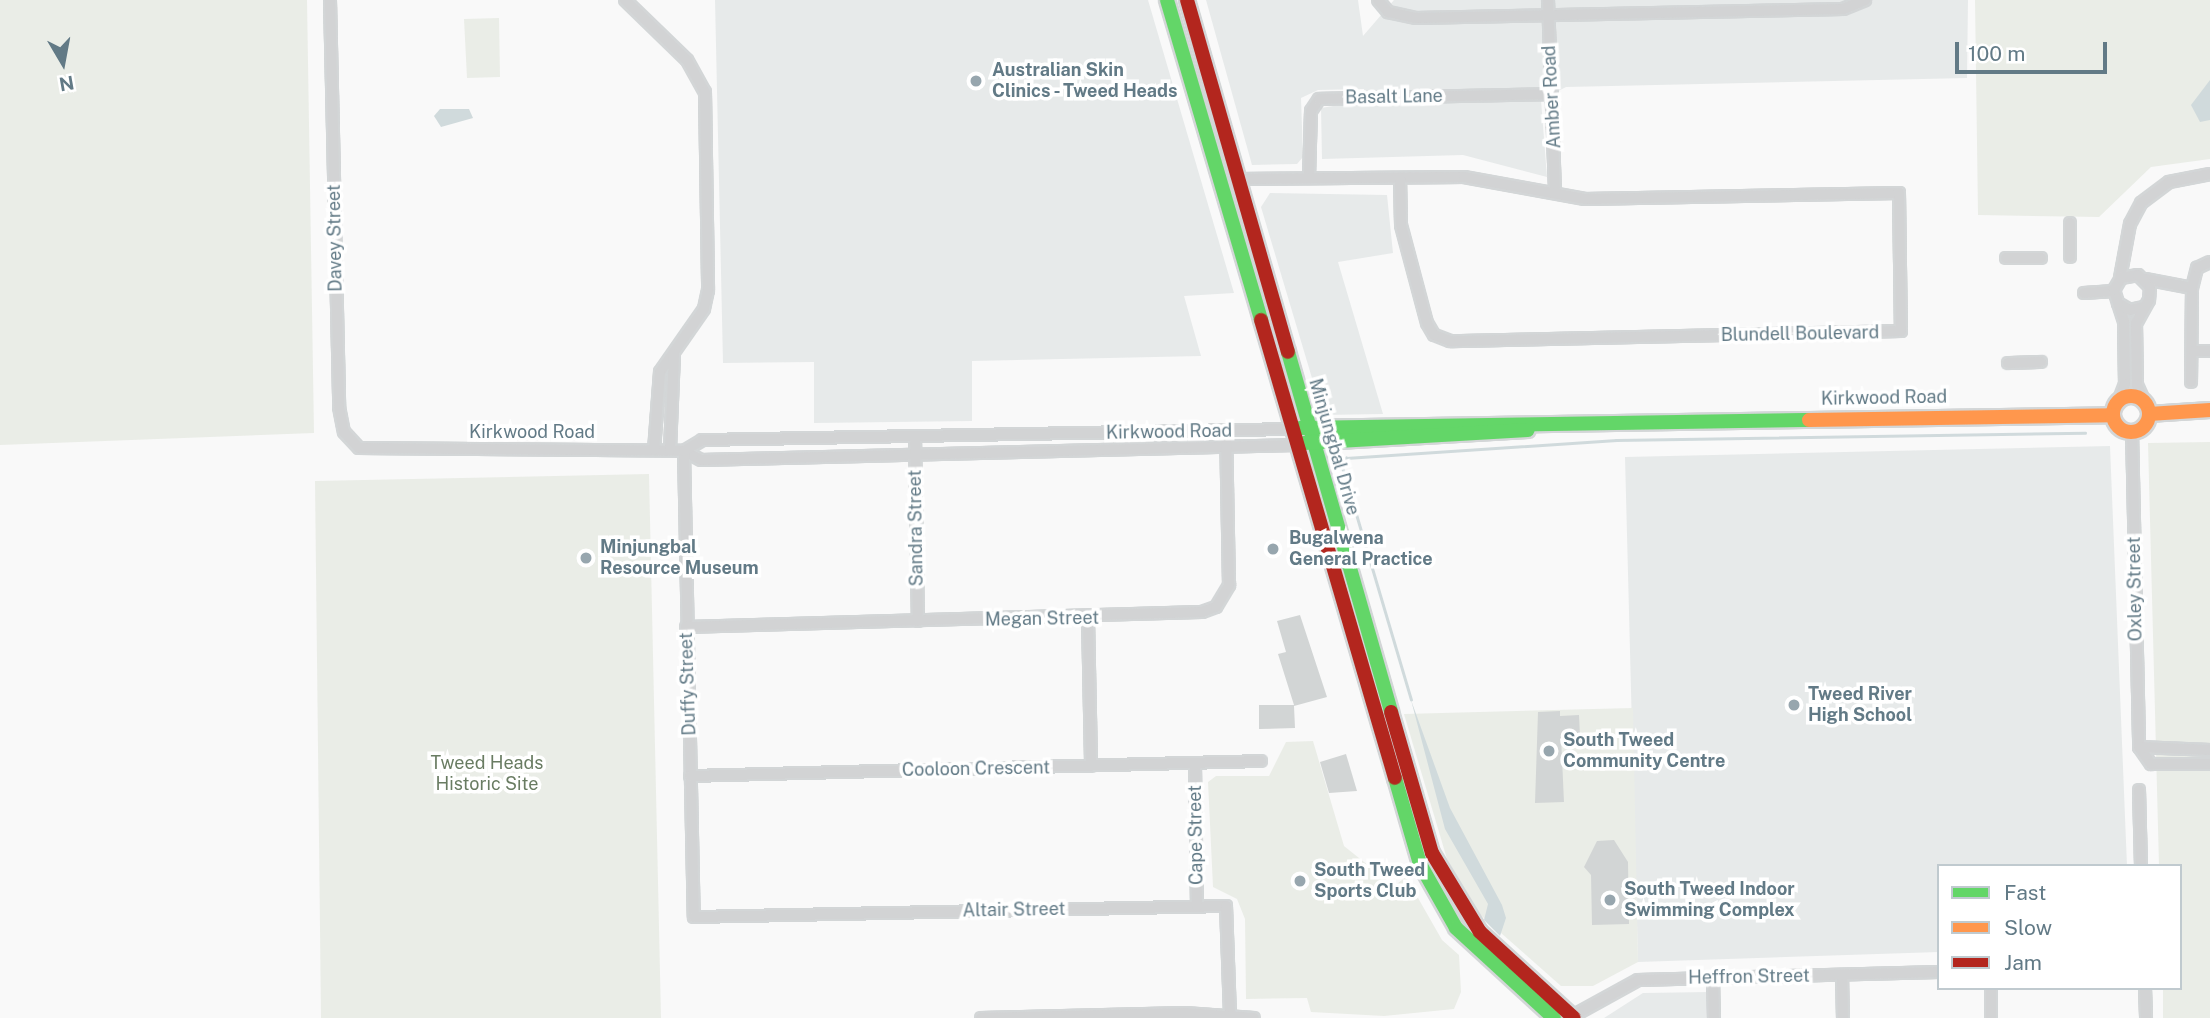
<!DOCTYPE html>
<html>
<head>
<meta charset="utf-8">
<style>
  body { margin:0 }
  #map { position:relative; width:2210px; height:1018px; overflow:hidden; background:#f9f9f9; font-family:"Public Sans",sans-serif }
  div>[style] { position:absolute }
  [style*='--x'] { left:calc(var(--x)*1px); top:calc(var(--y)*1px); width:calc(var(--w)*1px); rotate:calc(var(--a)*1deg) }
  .built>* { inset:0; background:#e7eaea }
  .green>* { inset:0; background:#eaede7 }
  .water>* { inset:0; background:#d0dadc }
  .stream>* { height:2.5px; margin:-1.25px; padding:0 1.25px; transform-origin:1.25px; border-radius:1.25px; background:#d0dadc }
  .building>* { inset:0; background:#d2d5d5 }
  .roads { filter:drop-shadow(2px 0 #d3d6d7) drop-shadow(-2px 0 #d3d6d7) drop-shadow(0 2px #d3d6d7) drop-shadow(0 -2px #d3d6d7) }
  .street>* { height:10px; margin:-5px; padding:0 5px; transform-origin:5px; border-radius:5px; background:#d2d3d4 }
  .fast>* { height:14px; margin:-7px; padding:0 7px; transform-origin:7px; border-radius:7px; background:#63d668 }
  .slow>* { height:14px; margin:-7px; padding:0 7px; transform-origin:7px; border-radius:7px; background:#ff974d }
  .slow>.ring { margin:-7px; padding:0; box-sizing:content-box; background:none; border:14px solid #ff974d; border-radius:50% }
  .jam>* { height:14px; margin:-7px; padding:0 7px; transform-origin:7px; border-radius:7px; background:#b3261e }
  .dots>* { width:19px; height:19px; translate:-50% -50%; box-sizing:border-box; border:4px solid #fff; border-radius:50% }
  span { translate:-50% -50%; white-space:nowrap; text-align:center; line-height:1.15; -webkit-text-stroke:7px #fff; paint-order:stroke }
  .poi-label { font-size:18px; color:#627a86; font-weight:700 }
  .left { translate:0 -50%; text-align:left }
  .street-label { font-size:18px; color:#627a86 }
  .park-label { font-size:18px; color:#697c62 }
  .legend { position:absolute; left:1937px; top:864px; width:245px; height:126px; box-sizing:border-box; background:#fff; border:2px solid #c0cacf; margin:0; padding:9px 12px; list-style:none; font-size:21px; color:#627a86 }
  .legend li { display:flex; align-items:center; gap:14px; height:35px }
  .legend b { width:35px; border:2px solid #c0cacf }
  .north { position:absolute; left:28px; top:28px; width:70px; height:70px; -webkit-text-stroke:5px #fff; paint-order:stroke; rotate:170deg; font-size:19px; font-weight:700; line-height:28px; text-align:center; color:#627a86 }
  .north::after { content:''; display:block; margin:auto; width:24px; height:32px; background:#627a86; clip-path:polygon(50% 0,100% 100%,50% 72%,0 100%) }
  .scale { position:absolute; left:1955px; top:42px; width:152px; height:32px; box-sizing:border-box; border:4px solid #627a86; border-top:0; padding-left:9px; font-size:21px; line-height:24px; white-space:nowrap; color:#627a86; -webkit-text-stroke:5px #fff; paint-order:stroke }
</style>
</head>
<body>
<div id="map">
  <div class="built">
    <i style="clip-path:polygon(715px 0,1148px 0,1234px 293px,1184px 296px,1201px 356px,972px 361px,972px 421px,814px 423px,814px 362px,723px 363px)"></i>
    <i style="clip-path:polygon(1206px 0,1358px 0,1363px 36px,1394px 0,1968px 0,1967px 78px,1566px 87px,1541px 100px,1547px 177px,1463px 155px,1322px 159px,1321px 108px,1363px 101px,1364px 89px,1318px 90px,1301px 98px,1303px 157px,1297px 164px,1252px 165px)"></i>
    <i style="clip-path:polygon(1270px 193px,1387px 195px,1393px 253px,1338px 262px,1383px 414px,1323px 415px,1261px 207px)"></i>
    <i style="clip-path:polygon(2110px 446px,2127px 866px,1939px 866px,1939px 952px,1638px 962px,1625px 457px)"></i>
    <i style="clip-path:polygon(1709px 992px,1711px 1018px,1604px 1018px,1643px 993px)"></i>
  </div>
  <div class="green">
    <i style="clip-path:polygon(0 0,307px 0,314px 433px,0 445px)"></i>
    <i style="clip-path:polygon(1975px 0,2210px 0,2210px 159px,2151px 167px,2099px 217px,1978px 215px)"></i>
    <i style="clip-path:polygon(499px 18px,500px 77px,467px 78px,464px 19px)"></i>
    <i style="clip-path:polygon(2210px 442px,2210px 1018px,2163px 1018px,2163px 988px,2180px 988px,2180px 866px,2159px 866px,2148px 443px)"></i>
    <i style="clip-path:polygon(649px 474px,661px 1018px,321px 1018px,315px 481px)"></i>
    <i style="clip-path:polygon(1633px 708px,1638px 962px,1593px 986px,1561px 986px,1476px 911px,1447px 859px,1404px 714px)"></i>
    <i style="clip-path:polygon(1313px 741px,1344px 846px,1394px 886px,1406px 877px,1442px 940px,1459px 955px,1461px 992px,1454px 1009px,1384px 1016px,1311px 1012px,1307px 998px,1246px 999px,1245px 919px,1237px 899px,1213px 887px,1208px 782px,1216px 776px,1269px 776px,1286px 742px)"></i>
  </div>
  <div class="water">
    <i style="clip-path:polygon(2210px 80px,2210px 120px,2200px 122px,2191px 105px)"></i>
    <i style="clip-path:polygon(440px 109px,469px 109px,473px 118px,441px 127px,434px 116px)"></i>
    <i style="clip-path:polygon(1411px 700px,1450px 808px,1502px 905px,1506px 918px,1500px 936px,1484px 920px,1488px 904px,1445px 829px)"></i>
  </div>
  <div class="stream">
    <i style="--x:1411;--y:700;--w:243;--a:-106.5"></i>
    <i style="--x:1342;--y:467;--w:10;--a:-66"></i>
    <i style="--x:1346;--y:458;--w:271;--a:-3.8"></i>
    <i style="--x:1616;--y:440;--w:469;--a:-0.9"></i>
  </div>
  <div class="building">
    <i style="clip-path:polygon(1300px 615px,1327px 697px,1294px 706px,1295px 728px,1259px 729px,1259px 705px,1294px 705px,1278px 654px,1286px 652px,1277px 621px)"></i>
    <i style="clip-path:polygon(1560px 711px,1560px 716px,1579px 715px,1580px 736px,1561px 737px,1564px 802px,1535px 803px,1538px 712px)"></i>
    <i style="clip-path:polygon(1346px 754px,1357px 791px,1329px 793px,1320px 762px)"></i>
    <i style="clip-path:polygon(1614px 840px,1628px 862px,1629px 924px,1592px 925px,1591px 875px,1584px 867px,1597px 841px)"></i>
  </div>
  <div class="roads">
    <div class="street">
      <i style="--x:330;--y:0;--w:407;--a:88.7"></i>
      <i style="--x:339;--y:407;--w:25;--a:79"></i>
      <i style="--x:344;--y:432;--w:22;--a:47"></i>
      <i style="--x:359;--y:448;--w:325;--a:0.5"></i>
      <i style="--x:684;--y:451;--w:19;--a:28"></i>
      <i style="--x:701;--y:460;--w:595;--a:-1.44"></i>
      <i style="--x:625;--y:0;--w:86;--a:44.1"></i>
      <i style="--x:687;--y:60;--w:37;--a:61"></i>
      <i style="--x:705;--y:92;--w:198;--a:89.1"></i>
      <i style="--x:708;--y:290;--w:19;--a:102"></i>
      <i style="--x:704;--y:309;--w:77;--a:124.9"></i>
      <i style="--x:660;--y:372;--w:78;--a:94.4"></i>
      <i style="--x:1378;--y:0;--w:16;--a:50"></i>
      <i style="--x:1388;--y:12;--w:29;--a:12"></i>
      <i style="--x:1416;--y:18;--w:427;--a:-1.2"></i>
      <i style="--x:1843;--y:9;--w:24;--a:-22"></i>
      <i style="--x:1548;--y:0;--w:193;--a:87.9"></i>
      <i style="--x:1309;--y:178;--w:67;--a:-88.3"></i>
      <i style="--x:1311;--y:111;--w:14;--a:-56"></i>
      <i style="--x:1319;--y:99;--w:233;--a:-1.2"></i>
      <i style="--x:1238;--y:179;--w:226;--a:-0.5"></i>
      <i style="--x:1464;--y:177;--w:123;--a:10.3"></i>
      <i style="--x:1585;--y:199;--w:314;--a:-1.1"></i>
      <i style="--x:1899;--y:193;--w:138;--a:89.2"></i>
      <i style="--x:1901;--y:331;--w:451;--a:178.7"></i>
      <i style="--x:1450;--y:341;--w:17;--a:-159"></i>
      <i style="--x:1434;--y:335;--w:14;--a:-120"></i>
      <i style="--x:1427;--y:323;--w:101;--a:-104.9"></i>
      <i style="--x:1401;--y:225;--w:47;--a:-91.2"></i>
      <i style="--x:2070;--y:223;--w:34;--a:90"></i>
      <i style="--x:2006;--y:258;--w:35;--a:0"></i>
      <i style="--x:2120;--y:278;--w:55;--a:-79.5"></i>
      <i style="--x:2130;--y:224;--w:24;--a:-62"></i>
      <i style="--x:2141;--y:203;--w:35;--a:-37"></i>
      <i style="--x:2169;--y:182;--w:42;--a:-11"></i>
      <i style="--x:2145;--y:279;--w:48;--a:10.8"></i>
      <i style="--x:2192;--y:288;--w:94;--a:90.6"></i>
      <i style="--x:2192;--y:288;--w:21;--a:-76"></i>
      <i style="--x:2197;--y:268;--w:14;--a:-25"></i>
      <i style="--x:2084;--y:293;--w:30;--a:-4"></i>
      <i style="--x:2118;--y:303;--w:19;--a:72"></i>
      <i style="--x:2124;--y:321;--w:63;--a:89.1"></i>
      <i style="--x:2125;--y:384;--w:19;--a:111"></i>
      <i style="--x:2143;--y:307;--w:13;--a:167"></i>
      <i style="--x:2130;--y:310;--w:14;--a:-150"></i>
      <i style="--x:2118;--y:303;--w:14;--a:-107"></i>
      <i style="--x:2114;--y:290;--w:14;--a:-60"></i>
      <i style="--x:2121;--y:278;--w:17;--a:-10"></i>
      <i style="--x:2138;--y:275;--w:17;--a:45"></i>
      <i style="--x:2150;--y:287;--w:13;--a:94"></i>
      <i style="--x:2149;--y:300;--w:26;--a:119"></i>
      <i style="--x:2136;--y:323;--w:62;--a:89.1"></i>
      <i style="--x:2137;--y:385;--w:17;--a:66"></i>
      <i style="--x:2194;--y:351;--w:16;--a:0"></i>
      <i style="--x:2008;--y:363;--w:33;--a:-2"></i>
      <i style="--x:2132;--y:431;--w:316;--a:88.7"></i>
      <i style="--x:2139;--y:747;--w:21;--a:55"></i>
      <i style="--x:2151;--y:764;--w:59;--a:0"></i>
      <i style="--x:915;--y:436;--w:185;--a:89.1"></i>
      <i style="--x:670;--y:450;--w:96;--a:-87.6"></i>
      <i style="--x:684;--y:451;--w:466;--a:88.8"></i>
      <i style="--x:694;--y:917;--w:532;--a:-1.18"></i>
      <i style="--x:1226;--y:906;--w:109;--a:87.9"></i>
      <i style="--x:684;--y:451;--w:21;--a:-31"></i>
      <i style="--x:702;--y:440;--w:589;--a:-1.07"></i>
      <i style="--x:1088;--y:618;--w:148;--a:88.8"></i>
      <i style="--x:686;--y:627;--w:516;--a:-1.67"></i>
      <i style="--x:1202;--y:612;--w:15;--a:-20"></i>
      <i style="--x:1216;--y:607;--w:26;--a:-59"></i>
      <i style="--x:1229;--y:585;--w:155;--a:-91.1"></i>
      <i style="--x:2139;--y:747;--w:71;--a:2.4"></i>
      <i style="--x:1195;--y:765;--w:141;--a:89.2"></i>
      <i style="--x:690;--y:776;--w:571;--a:-1.5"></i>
      <i style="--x:2139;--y:790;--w:76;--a:88.5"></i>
      <i style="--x:1842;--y:975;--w:43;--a:88.7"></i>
      <i style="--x:1713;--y:978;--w:40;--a:88.6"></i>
      <i style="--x:1991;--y:988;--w:30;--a:90"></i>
      <i style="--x:2145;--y:988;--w:30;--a:88"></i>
      <i style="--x:981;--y:1018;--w:204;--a:-1.4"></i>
      <i style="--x:1185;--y:1013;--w:69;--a:4.1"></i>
      <i style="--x:1569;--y:1018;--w:79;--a:-28.8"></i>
      <i style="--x:1638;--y:980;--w:301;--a:-1.5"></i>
    </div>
    <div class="fast">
      <i style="--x:1167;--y:0;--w:334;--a:73.6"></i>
      <i style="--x:1288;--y:352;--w:374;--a:74"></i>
      <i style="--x:1300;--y:428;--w:509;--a:-0.9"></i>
      <i style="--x:1304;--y:443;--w:224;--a:-3.3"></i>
      <i style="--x:1395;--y:778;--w:90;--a:73.8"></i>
      <i style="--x:1420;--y:864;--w:73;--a:60.6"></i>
      <i style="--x:1456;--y:928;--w:133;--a:42.6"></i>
    </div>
    <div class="slow">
      <i class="ring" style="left:2113px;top:396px;width:22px;height:22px"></i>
      <i style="--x:2149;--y:414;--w:61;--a:-3.8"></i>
      <i style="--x:1809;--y:420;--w:304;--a:-0.9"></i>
    </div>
    <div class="jam">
      <i style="--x:1187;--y:0;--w:366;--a:74"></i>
      <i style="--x:1261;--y:320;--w:477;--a:73.7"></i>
      <i style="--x:1391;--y:712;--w:147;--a:73.8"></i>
      <i style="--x:1432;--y:853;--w:92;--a:58.7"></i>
      <i style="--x:1480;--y:932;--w:127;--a:42.5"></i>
    </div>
  </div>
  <div class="dots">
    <i style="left:976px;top:81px;background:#97a6ae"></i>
    <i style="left:1273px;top:549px;background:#97a6ae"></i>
    <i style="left:586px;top:558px;background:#97a6ae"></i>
    <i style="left:1794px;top:705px;background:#97a6ae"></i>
    <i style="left:1549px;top:751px;background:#97a6ae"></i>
    <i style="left:1300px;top:881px;background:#97a6ae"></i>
    <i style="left:1610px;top:900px;background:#97a6ae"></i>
  </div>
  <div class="poi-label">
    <span class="left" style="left:992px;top:81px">Australian Skin<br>Clinics - Tweed Heads</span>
    <span class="left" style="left:1289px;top:549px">Bugalwena<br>General Practice</span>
    <span class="left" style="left:600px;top:558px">Minjungbal<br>Resource Museum</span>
    <span class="left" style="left:1808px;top:705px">Tweed River<br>High School</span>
    <span class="left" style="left:1563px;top:751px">South Tweed<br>Community Centre</span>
    <span class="left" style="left:1314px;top:881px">South Tweed<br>Sports Club</span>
    <span class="left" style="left:1624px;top:900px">South Tweed Indoor<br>Swimming Complex</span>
  </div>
  <div class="street-label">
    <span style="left:1394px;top:97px;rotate:-1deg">Basalt Lane</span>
    <span style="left:1552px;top:97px;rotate:-93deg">Amber Road</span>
    <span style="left:335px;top:238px;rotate:-91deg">Davey Street</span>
    <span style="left:1800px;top:334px;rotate:-1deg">Blundell Boulevard</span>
    <span style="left:1884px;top:398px;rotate:-1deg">Kirkwood Road</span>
    <span style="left:532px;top:432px">Kirkwood Road</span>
    <span style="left:1169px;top:432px;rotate:-1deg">Kirkwood Road</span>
    <span style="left:1334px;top:447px;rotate:74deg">Minjungbal Drive</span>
    <span style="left:916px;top:528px;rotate:-91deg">Sandra Street</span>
    <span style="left:2135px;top:589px;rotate:-91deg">Oxley Street</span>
    <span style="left:1042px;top:619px;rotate:-1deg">Megan Street</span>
    <span style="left:688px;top:684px;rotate:-92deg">Duffy Street</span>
    <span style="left:976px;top:769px;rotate:-1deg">Cooloon Crescent</span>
    <span style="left:1196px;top:835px;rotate:-91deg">Cape Street</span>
    <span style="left:1014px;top:910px;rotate:-1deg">Altair Street</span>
    <span style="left:1749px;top:977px;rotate:-1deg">Heffron Street</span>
  </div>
  <div class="park-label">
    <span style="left:487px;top:774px">Tweed Heads<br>Historic Site</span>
  </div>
  <ul class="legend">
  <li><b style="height:9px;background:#63d668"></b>Fast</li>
  <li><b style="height:9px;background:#ff974d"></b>Slow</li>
  <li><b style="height:9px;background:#b3261e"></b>Jam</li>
  </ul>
  <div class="north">N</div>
  <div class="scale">100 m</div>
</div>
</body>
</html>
